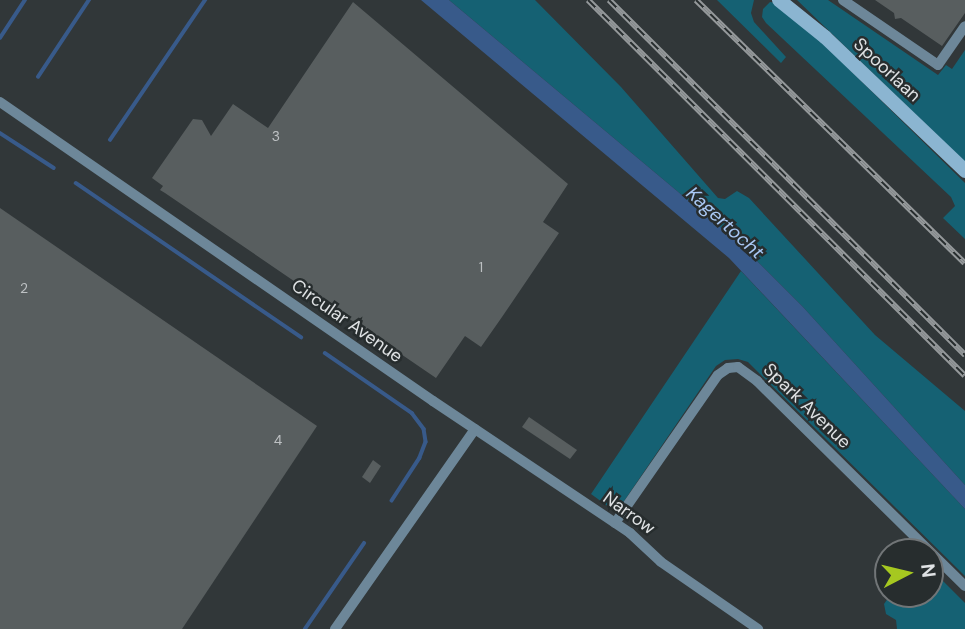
<!DOCTYPE html>
<html>
<head>
<meta charset="utf-8">
<style>
  body { margin:0 }
  #map { position:relative; width:965px; height:629px; overflow:hidden; background:#313739; font-family:"DM Sans",sans-serif }
  div>[style] { position:absolute }
  [style*='--x'] { left:calc(var(--x)*1px); top:calc(var(--y)*1px); width:calc(var(--w)*1px); rotate:calc(var(--a)*1deg) }
  .green>* { inset:0; background:#156173 }
  .water>* { inset:0; background:#385a8a }
  .stream>* { height:3.5px; margin:-1.75px; padding:0 1.75px; transform-origin:1.75px; border-radius:1.75px; background:#385a8a }
  .building>* { inset:0; background:#585e5f }
  .street>* { height:10px; margin:-5px; padding:0 5px; transform-origin:5px; border-radius:5px; background:#6d8799 }
  .secondary>* { height:14px; margin:-7px; padding:0 7px; transform-origin:7px; border-radius:7px; background:#8bb5d1 }
  .rail>* { height:6px; margin-top:-3px; transform-origin:0; background:repeating-linear-gradient(90deg,#272d2e 0 10px,#95999b 0 20px); box-sizing:border-box; border-block:2px solid #95999b }
  span { translate:-50% -50%; white-space:nowrap; text-align:center; line-height:1.15; -webkit-text-stroke:5px #272d2e; paint-order:stroke }
  .number-label { font-size:14px; color:#bdc1c3 }
  .number-label span { -webkit-text-stroke-width:0 }
  .street-label { font-size:18px; color:#dfe2e4 }
  .water-label { font-size:19px; color:#a8c7f3; font-style:italic }
  .north { position:absolute; left:874px; top:538px; width:70px; height:70px; box-sizing:border-box; background:#272d2e; border:2px solid #717577; border-radius:50%; rotate:83deg; font-size:19px; font-weight:700; line-height:28px; text-align:center; color:#dfe2e4 }
  .north::after { content:''; display:block; margin:auto; width:24px; height:32px; background:#a6c820; clip-path:polygon(50% 0,100% 100%,50% 72%,0 100%) }
</style>
</head>
<body>
<div id="map">
  <div class="green">
    <i style="clip-path:polygon(449px 0,535px 0,621px 87px,718px 198px,725px 199px,737px 191px,749px 198px,875px 335px,965px 411px,965px 485px,803px 307px,738px 242px)"></i>
    <i style="clip-path:polygon(717px 0,754px 0,751px 13px,754px 22px,786px 57px,781px 63px)"></i>
    <i style="clip-path:polygon(797px 0,828px 0,938px 75px,946px 65px,952px 69px,965px 50px,965px 162px)"></i>
    <i style="clip-path:polygon(770px 2px,777px 3px,801px 22px,965px 183px,965px 239px,943px 218px,955px 206px,951px 197px,766px 23px,762px 17px,763px 9px)"></i>
    <i style="clip-path:polygon(741px 271px,965px 509px,965px 576px,758px 372px,748px 362px,738px 359px,725px 360px,716px 366px,622px 504px,613px 510px,591px 494px)"></i>
    <i style="clip-path:polygon(930px 568px,965px 603px,965px 629px,897px 629px,896px 620px,886px 614px,884px 604px,891px 594px,930px 594px)"></i>
  </div>
  <div class="water">
    <i style="clip-path:polygon(421px 0,449px 0,738px 242px,803px 307px,965px 485px,965px 509px,729px 258px)"></i>
  </div>
  <div class="stream">
    <i style="--x:0;--y:38;--w:45;--a:-56.7"></i>
    <i style="--x:38;--y:77;--w:92;--a:-56.5"></i>
    <i style="--x:0;--y:133;--w:64;--a:32.9"></i>
    <i style="--x:110;--y:140;--w:169;--a:-55.8"></i>
    <i style="--x:76;--y:183;--w:273;--a:34.4"></i>
    <i style="--x:325;--y:353;--w:106;--a:34.6"></i>
    <i style="--x:412;--y:413;--w:20;--a:53"></i>
    <i style="--x:424;--y:429;--w:13;--a:81"></i>
    <i style="--x:426;--y:442;--w:17;--a:111"></i>
    <i style="--x:420;--y:458;--w:51;--a:123.1"></i>
    <i style="--x:305;--y:629;--w:104;--a:-55.5"></i>
  </div>
  <div class="building">
    <i style="clip-path:polygon(875px 0,965px 0,965px 13px,942px 46px,901px 18px,895px 19px,894px 13px)"></i>
    <i style="clip-path:polygon(353px 2px,568px 184px,543px 222px,559px 233px,502px 317px,481px 347px,465px 336px,436px 378px,165px 193px,160px 190px,163px 186px,152px 178px,193px 119px,202px 120px,211px 136px,233px 104px,268px 128px)"></i>
    <i style="clip-path:polygon(0 208px,317px 426px,182px 629px,0 629px)"></i>
    <i style="clip-path:polygon(529px 417px,577px 450px,570px 459px,522px 427px)"></i>
    <i style="clip-path:polygon(373px 460px,381px 466px,370px 483px,362px 477px)"></i>
  </div>
  <div class="street">
    <i style="--x:843;--y:0;--w:115;--a:34.4"></i>
    <i style="--x:938;--y:65;--w:47;--a:-55.3"></i>
    <i style="--x:0;--y:102;--w:526;--a:34.63"></i>
    <i style="--x:433;--y:401;--w:237;--a:33.8"></i>
    <i style="--x:630;--y:533;--w:42;--a:43.1"></i>
    <i style="--x:661;--y:562;--w:118;--a:34.6"></i>
    <i style="--x:615;--y:523;--w:180;--a:-55.2"></i>
    <i style="--x:718;--y:375;--w:12;--a:-35"></i>
    <i style="--x:728;--y:368;--w:10;--a:-6"></i>
    <i style="--x:738;--y:367;--w:24;--a:36"></i>
    <i style="--x:757;--y:381;--w:292;--a:44.6"></i>
    <i style="--x:335;--y:629;--w:244;--a:-55"></i>
  </div>
  <div class="secondary">
    <i style="--x:779;--y:0;--w:59;--a:38.8"></i>
    <i style="--x:825;--y:37;--w:194;--a:43.7"></i>
  </div>
  <div class="rail">
    <i style="--x:588;--y:0;--w:532;--a:44.92"></i>
    <i style="--x:609;--y:0;--w:503;--a:44.92"></i>
    <i style="--x:696;--y:0;--w:376;--a:44.4"></i>
  </div>
  <div class="number-label">
    <span style="left:276px;top:136px">3</span>
    <span style="left:481px;top:267px">1</span>
    <span style="left:24px;top:288px">2</span>
    <span style="left:278px;top:440px">4</span>
  </div>
  <div class="street-label">
    <span style="left:887px;top:70px;rotate:43deg">Spoorlaan</span>
    <span style="left:347px;top:321px;rotate:35deg">Circular Avenue</span>
    <span style="left:807px;top:406px;rotate:44deg">Spark Avenue</span>
    <span style="left:629px;top:513px;rotate:36deg">Narrow</span>
  </div>
  <div class="water-label">
    <span style="left:725px;top:223px;rotate:42deg">Kagertocht</span>
  </div>
  <div class="north">N</div>
</div>
</body>
</html>
